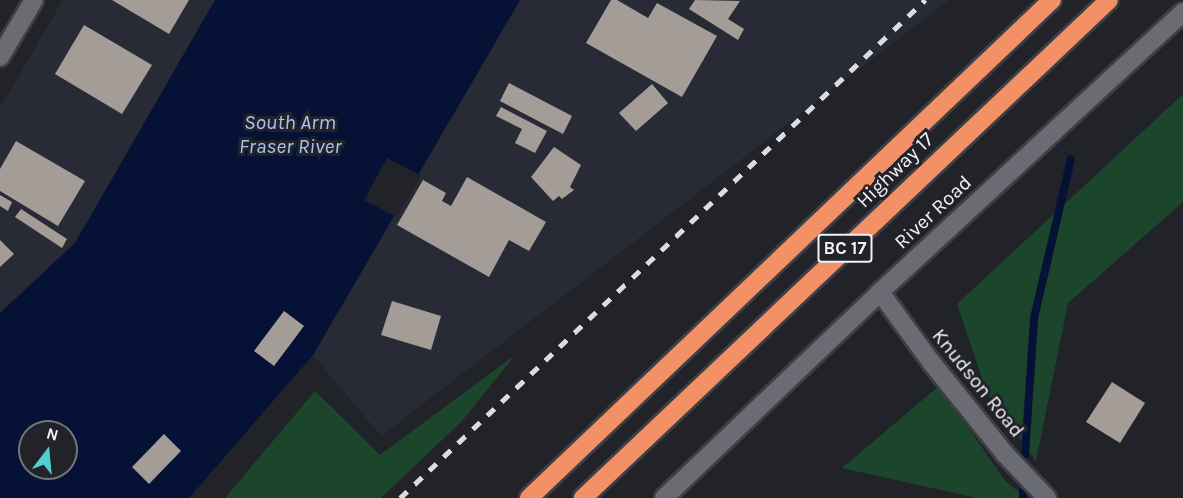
<!DOCTYPE html>
<html>
<head>
<meta charset="utf-8">
<style>
  body { margin:0 }
  #map { position:relative; width:1183px; height:498px; overflow:hidden; background:#222329; font-family:Karla,sans-serif }
  div>[style] { position:absolute }
  [style*='--x'] { left:calc(var(--x)*1px); top:calc(var(--y)*1px); width:calc(var(--w)*1px); rotate:calc(var(--a)*1deg) }
  .built>* { inset:0; background:#282b36 }
  .green>* { inset:0; background:#1c462b }
  .water>* { inset:0; background:#051235 }
  .pier>* { inset:0; background:#222329 }
  .stream>* { height:8px; margin:-4px; padding:0 4px; transform-origin:4px; border-radius:4px; background:#051235 }
  .building>* { inset:0; background:#a49d97 }
  .roads { filter:drop-shadow(2px 0 #3e3f44) drop-shadow(-2px 0 #3e3f44) drop-shadow(0 2px #3e3f44) drop-shadow(0 -2px #3e3f44) }
  .minor>* { height:18px; margin:-9px; padding:0 9px; transform-origin:9px; border-radius:9px; background:#6a6b73 }
  .highway>* { height:18px; margin:-9px; padding:0 9px; transform-origin:9px; border-radius:9px; background:#f39065 }
  .rail>* { height:4.5px; margin-top:-2.25px; transform-origin:0; background:repeating-linear-gradient(90deg,#dbdce1 0 10px,transparent 0 20px) }
  span { translate:-50% -50%; white-space:nowrap; text-align:center; line-height:1.15; -webkit-text-stroke:6px #222329; paint-order:stroke }
  .shield-label span { padding:2px 4px; background:#222329; border:2px solid; border-radius:4px; -webkit-text-stroke-width:0 }
  .shield-label { font-size:18px; color:#f1f2f7; font-weight:700 }
  .street-label { font-size:20px; color:#f1f2f7 }
  .water-label { font-size:21px; color:#a9c3f9; font-style:italic }
  .north { position:absolute; left:18px; top:420px; width:60px; height:60px; box-sizing:border-box; background:#222329; border:2px solid #75767b; border-radius:50%; rotate:16deg; font-size:16px; font-weight:700; line-height:24px; text-align:center; color:#f1f2f7 }
  .north::after { content:''; display:block; margin:auto; width:21px; height:27px; background:#52cdce; clip-path:polygon(50% 0,100% 100%,50% 72%,0 100%) }
</style>
</head>
<body>
<div id="map">
  <div class="built">
    <i style="clip-path:polygon(63px 0,215px 0,75px 243px,0 313px,0 108px)"></i>
    <i style="clip-path:polygon(520px 0,949px 0,381px 436px,313px 355px)"></i>
  </div>
  <div class="green">
    <i style="clip-path:polygon(1183px 94px,1183px 202px,1068px 303px,1036px 461px,987px 393px,957px 304px)"></i>
    <i style="clip-path:polygon(515px 355px,462px 421px,381px 498px,225px 498px,315px 391px,380px 455px)"></i>
    <i style="clip-path:polygon(939px 386px,1006px 482px,1027px 498px,977px 498px,842px 468px)"></i>
  </div>
  <div class="water">
    <i style="clip-path:polygon(evenodd,215px 0,520px 0,313px 355px,189px 498px,0 498px,0 313px,75px 243px,215px 0,30px 432px,66px 432px,66px 468px,30px 468px,30px 432px)"></i>
  </div>
  <div class="pier">
    <i style="clip-path:polygon(387px 158px,421px 176px,391px 227px,396px 217px,364px 200px)"></i>
  </div>
  <div class="stream">
    <i style="--x:1025;--y:455;--w:137;--a:-86.2"></i>
    <i style="--x:1034;--y:318;--w:163;--a:-76.9"></i>
    <i style="--x:1023;--y:491;--w:7;--a:90"></i>
  </div>
  <div class="building">
    <i style="clip-path:polygon(112px 0,189px 0,169px 34px)"></i>
    <i style="clip-path:polygon(611px 0,617px 0,648px 18px,657px 3px,717px 36px,682px 97px,586px 43px)"></i>
    <i style="clip-path:polygon(695px 0,740px 1px,728px 19px,744px 29px,738px 40px,689px 9px)"></i>
    <i style="clip-path:polygon(84px 25px,152px 65px,122px 114px,55px 74px)"></i>
    <i style="clip-path:polygon(509px 83px,572px 116px,563px 134px,500px 101px)"></i>
    <i style="clip-path:polygon(652px 84px,668px 103px,636px 131px,619px 113px)"></i>
    <i style="clip-path:polygon(501px 107px,547px 131px,535px 153px,515px 143px,522px 129px,496px 116px)"></i>
    <i style="clip-path:polygon(16px 141px,85px 181px,58px 226px,0 191px,0 169px)"></i>
    <i style="clip-path:polygon(554px 147px,581px 165px,570px 187px,574px 190px,562px 199px,559px 196px,553px 201px,531px 177px)"></i>
    <i style="clip-path:polygon(467px 177px,546px 222px,529px 251px,509px 240px,489px 277px,397px 225px,423px 180px,446px 193px,442px 201px,451px 206px)"></i>
    <i style="clip-path:polygon(0 195px,12px 202px,8px 211px,0 206px)"></i>
    <i style="clip-path:polygon(21px 209px,67px 239px,62px 248px,15px 217px)"></i>
    <i style="clip-path:polygon(0 240px,14px 254px,0 267px)"></i>
    <i style="clip-path:polygon(392px 301px,441px 316px,431px 350px,381px 335px)"></i>
    <i style="clip-path:polygon(284px 311px,304px 326px,274px 366px,254px 351px)"></i>
    <i style="clip-path:polygon(1112px 382px,1145px 403px,1120px 443px,1086px 422px)"></i>
    <i style="clip-path:polygon(164px 434px,181px 451px,149px 484px,132px 467px)"></i>
  </div>
  <div class="roads">
    <div class="minor">
      <i style="--x:0;--y:57;--w:66;--a:-59.2"></i>
      <i style="--x:880;--y:292;--w:87;--a:53.9"></i>
      <i style="--x:931;--y:362;--w:118;--a:51.2"></i>
      <i style="--x:1005;--y:454;--w:61;--a:46.3"></i>
      <i style="--x:664;--y:498;--w:298;--a:-43.6"></i>
      <i style="--x:880;--y:292;--w:413;--a:-42.7"></i>
    </div>
    <div class="highway">
      <i style="--x:529;--y:498;--w:722;--a:-43.6"></i>
      <i style="--x:583;--y:498;--w:724;--a:-43.43"></i>
    </div>
  </div>
  <div class="rail">
    <i style="--x:400;--y:498;--w:724;--a:-43.49"></i>
  </div>
  <div class="shield-label">
    <span style="left:845px;top:248px">BC 17</span>
  </div>
  <div class="street-label">
    <span style="left:895px;top:170px;rotate:-44deg">Highway 17</span>
    <span style="left:933px;top:212px;rotate:-43deg">River Road</span>
    <span style="left:978px;top:383px;rotate:51deg">Knudson Road</span>
  </div>
  <div class="water-label">
    <span style="left:290px;top:134px">South Arm<br>Fraser River</span>
  </div>
  <div class="north">N</div>
</div>
</body>
</html>
